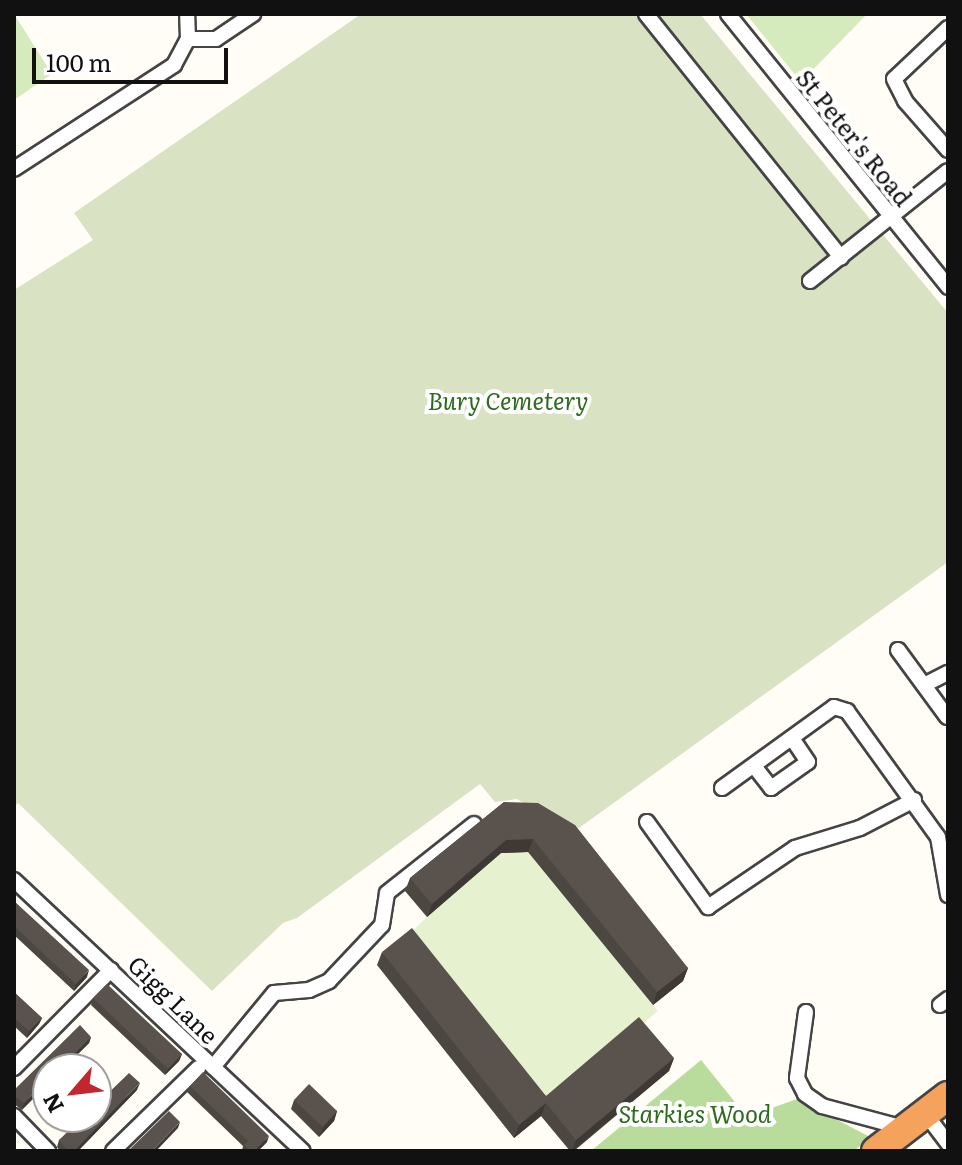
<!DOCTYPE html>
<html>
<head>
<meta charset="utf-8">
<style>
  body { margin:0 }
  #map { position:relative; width:962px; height:1165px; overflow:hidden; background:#fffdf5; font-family:Literata,serif }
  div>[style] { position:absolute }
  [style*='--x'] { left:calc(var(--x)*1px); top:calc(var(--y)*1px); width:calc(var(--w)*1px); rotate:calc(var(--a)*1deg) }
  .green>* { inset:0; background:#d5ebbd }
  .forest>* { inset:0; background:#b9dc9c }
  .cemetery>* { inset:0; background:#d9e3c4 }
  .pitch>* { inset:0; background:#e6f2cf }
  .roads { filter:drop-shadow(2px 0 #444) drop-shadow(-2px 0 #444) drop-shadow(0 2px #444) drop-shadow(0 -2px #444) }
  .street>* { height:14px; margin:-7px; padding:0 7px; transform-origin:7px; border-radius:7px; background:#fff }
  .highway>* { height:28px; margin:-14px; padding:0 14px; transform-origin:14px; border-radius:14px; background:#f5a25d }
  .wall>* { inset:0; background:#4d4742 }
  .shaded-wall>* { inset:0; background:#3f3936 }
  .building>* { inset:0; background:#5a524d }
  span { translate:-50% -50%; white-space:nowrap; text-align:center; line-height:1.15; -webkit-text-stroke:8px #fff; paint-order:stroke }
  .street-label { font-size:24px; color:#111 }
  .park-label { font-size:24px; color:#2f6b1f; font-style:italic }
  .frame { position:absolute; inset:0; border:16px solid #111; pointer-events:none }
  .north { position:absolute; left:32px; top:1053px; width:80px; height:80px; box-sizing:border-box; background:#fff; border:2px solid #a0a0a0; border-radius:50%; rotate:242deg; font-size:22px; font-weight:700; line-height:32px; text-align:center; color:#111 }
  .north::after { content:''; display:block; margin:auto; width:28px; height:36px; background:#c4262e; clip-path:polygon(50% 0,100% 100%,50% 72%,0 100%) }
  .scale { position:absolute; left:32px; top:48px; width:196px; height:36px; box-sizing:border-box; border:4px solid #111; border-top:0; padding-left:10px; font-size:24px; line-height:28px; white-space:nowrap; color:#111; -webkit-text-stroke:6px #fff; paint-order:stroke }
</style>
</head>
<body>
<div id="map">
  <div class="green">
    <i style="clip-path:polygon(14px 14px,52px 74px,14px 100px)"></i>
    <i style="clip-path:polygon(746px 14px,867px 14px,801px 82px)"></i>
  </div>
  <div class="forest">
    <i style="clip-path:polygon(701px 1060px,747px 1117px,797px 1099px,870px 1137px,854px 1151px,591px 1151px)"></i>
  </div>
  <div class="cemetery">
    <i style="clip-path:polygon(361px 14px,700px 14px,948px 313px,948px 562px,572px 833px,517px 799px,495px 802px,480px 784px,297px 918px,283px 923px,212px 991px,18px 803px,14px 807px,14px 290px,93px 240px,74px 213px)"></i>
  </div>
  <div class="pitch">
    <i style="clip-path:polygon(478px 827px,570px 838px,683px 981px,653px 1005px,658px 1011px,635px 1030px,669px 1071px,574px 1151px,541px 1116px,514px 1138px,377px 965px,427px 917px,404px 889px)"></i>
  </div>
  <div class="roads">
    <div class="street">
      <i style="--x:646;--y:14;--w:312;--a:51.3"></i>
      <i style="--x:728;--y:14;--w:351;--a:51.1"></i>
      <i style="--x:948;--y:28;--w:74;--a:136.6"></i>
      <i style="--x:894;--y:79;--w:25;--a:63"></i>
      <i style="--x:905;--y:101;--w:65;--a:48.7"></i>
      <i style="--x:188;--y:39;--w:28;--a:0"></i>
      <i style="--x:216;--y:39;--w:45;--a:-34"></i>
      <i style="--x:14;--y:169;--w:191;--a:-33"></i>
      <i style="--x:174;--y:65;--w:30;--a:-62"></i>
      <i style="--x:188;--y:39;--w:25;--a:-92"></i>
      <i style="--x:810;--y:281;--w:176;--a:-38.6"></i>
      <i style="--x:898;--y:650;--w:83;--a:53.8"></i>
      <i style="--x:924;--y:685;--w:27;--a:-27"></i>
      <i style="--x:754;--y:766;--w:28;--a:52"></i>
      <i style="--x:771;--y:788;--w:45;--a:-35.1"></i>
      <i style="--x:808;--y:762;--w:29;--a:-124"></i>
      <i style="--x:722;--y:788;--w:138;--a:-35.9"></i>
      <i style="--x:834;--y:707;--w:14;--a:17"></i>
      <i style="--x:847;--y:711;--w:155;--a:54.2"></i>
      <i style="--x:938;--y:837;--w:59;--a:80.2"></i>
      <i style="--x:647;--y:822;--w:105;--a:54.3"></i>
      <i style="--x:708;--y:907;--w:105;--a:-34.1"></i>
      <i style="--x:795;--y:848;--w:68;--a:-17.1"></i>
      <i style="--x:860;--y:828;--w:61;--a:-27.4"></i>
      <i style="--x:14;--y:880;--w:396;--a:43.2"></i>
      <i style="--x:940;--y:1005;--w:10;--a:-37"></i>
      <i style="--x:806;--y:1012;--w:67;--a:97.8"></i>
      <i style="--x:797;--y:1078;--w:18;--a:63"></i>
      <i style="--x:805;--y:1094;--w:21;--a:35"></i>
      <i style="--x:822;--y:1106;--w:85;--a:15"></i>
      <i style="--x:213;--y:1067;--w:96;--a:-50.5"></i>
      <i style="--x:274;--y:993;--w:35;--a:-5"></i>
      <i style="--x:309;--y:990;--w:22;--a:-24"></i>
      <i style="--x:329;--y:981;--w:77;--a:-46.6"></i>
      <i style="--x:382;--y:925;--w:32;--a:-81"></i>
      <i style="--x:387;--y:893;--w:111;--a:-38.4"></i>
      <i style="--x:14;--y:1068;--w:138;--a:-45.3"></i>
      <i style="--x:925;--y:1113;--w:39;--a:53"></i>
      <i style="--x:14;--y:1116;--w:49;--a:45.8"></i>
      <i style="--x:113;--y:1151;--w:119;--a:-44.3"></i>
    </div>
    <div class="highway">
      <i style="--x:876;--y:1151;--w:91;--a:-37.4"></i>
    </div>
  </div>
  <div class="wall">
    <i style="clip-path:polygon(504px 802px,688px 968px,683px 981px,653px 1005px,528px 852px,501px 853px,427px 917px,405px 891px,410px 878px)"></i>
    <i style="clip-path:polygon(14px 901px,87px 977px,74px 991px,14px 935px)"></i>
    <i style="clip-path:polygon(382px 952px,546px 1096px,674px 1058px,669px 1071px,574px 1151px,570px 1151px,541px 1116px,514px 1138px,377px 965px)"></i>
    <i style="clip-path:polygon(14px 992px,42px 1018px,39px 1024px,27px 1038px,14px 1026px)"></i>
    <i style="clip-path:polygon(93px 998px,182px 1054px,179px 1061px,165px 1075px,91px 1005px)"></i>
    <i style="clip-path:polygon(91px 1037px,89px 1043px,63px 1069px,48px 1069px,22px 1110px,14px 1104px,14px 1090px)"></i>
    <i style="clip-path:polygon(190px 1086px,267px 1142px,258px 1151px,242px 1151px,243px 1146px,187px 1092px)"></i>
    <i style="clip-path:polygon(137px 1090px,78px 1151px,60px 1151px,57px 1147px,59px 1140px)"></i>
    <i style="clip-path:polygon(294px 1100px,337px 1111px,334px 1121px,319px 1137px,291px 1109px)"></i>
  </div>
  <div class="shaded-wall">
    <i style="clip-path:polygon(533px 839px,528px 852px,501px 853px,427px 917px,432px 904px,506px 840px)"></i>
    <i style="clip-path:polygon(688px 968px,683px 981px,653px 1005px,657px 992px)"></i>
    <i style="clip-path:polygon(89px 970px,87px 977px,74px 991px,76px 984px)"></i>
    <i style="clip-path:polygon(42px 1018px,39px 1024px,27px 1038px,29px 1031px)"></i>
    <i style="clip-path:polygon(91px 1037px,89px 1043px,63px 1069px,59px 1069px)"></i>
    <i style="clip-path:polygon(182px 1054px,179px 1061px,165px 1075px,168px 1069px)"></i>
    <i style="clip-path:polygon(674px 1058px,669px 1071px,572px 1151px,576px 1140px)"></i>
    <i style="clip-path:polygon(48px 1080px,48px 1084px,22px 1110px,24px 1103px)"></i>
    <i style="clip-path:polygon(140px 1083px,137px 1090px,78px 1151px,74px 1151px)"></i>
    <i style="clip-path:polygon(546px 1103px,541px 1116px,514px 1138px,519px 1125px)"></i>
    <i style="clip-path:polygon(337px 1111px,334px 1121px,319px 1137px,323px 1127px)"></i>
    <i style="clip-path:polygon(180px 1122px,178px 1128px,156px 1151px,152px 1151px)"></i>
    <i style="clip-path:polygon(269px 1136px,267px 1142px,258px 1151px,254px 1151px)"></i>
  </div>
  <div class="building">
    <i style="clip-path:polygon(504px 802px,538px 803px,575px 825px,688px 968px,657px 992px,533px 839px,506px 840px,432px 904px,410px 878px)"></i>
    <i style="clip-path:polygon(14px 901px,89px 970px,76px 984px,14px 926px)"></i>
    <i style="clip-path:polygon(412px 928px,546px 1096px,639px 1017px,674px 1058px,576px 1140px,546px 1103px,519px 1125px,382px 952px)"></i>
    <i style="clip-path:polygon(107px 984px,182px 1054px,168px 1069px,93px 998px)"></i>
    <i style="clip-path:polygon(14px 992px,42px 1018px,29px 1031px,14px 1018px)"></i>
    <i style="clip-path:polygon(80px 1025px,91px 1037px,59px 1069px,48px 1069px,48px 1080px,24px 1103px,14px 1096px,14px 1090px)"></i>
    <i style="clip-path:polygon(203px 1072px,269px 1136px,254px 1151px,250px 1151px,244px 1145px,248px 1141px,190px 1086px)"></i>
    <i style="clip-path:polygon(129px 1073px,140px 1083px,74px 1151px,68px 1151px,59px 1140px,83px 1117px,96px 1117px,96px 1105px)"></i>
    <i style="clip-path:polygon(309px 1084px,337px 1111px,323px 1127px,294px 1100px)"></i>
    <i style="clip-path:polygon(169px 1111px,180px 1122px,152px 1151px,128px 1151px)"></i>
  </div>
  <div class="street-label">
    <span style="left:855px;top:137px;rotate:51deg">St Peter's Road</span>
    <span style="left:174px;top:999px;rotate:44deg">Gigg Lane</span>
  </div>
  <div class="park-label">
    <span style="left:508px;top:400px">Bury Cemetery</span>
    <span style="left:695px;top:1113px">Starkies Wood</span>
  </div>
  <div class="frame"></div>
  <div class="north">N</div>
  <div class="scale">100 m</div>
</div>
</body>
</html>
